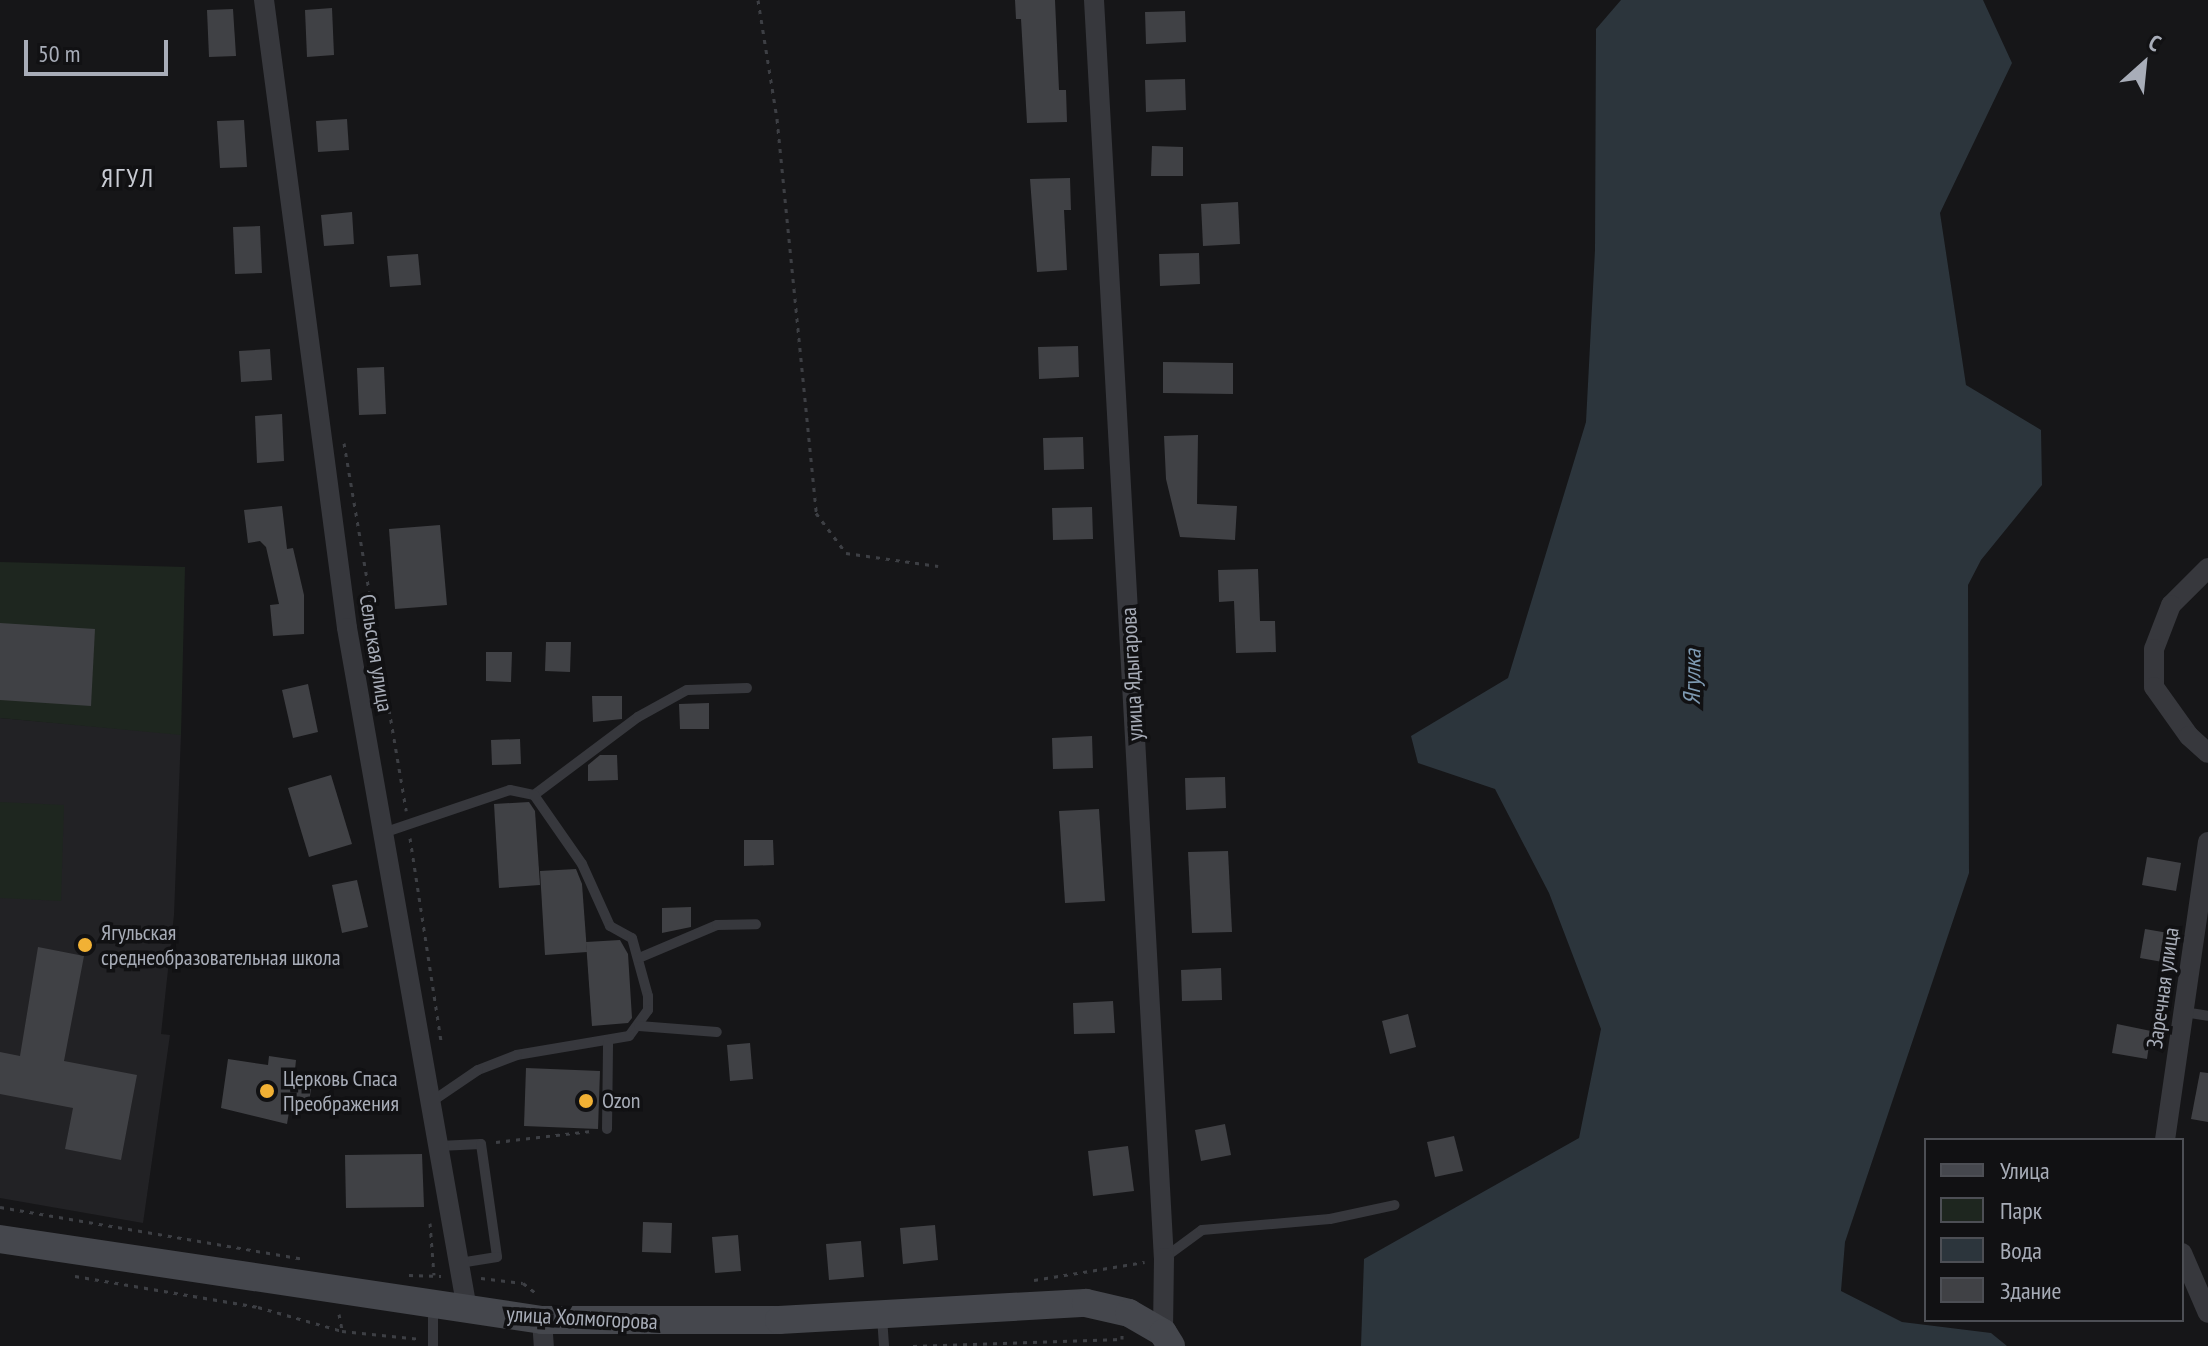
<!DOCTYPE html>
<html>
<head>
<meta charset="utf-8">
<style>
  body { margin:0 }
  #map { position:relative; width:2208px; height:1346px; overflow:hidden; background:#161618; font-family:"PT Sans Narrow",sans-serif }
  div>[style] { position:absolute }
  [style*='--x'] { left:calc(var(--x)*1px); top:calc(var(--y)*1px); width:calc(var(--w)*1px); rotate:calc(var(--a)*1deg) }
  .built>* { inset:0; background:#222225 }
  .green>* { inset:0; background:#1e261f }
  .water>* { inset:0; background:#2c353c }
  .building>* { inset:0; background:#404145 }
  .path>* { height:3px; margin-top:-1.5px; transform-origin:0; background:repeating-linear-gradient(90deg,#3d3f44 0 4px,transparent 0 10px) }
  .lane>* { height:10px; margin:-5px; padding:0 5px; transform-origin:5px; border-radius:5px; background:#37383d }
  .street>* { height:20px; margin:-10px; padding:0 10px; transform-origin:10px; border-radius:10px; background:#37383d }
  .secondary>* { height:28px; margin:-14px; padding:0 14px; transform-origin:14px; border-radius:14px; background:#45474d }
  .dots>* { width:22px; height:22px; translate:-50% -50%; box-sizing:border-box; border:4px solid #111113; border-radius:50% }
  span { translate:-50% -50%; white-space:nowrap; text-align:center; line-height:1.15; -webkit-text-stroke:7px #111113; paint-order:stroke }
  .street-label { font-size:22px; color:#a8adb8 }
  .poi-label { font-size:22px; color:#a8adb8 }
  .left { translate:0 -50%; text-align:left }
  .water-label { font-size:24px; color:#7f9bb3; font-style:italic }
  .quarter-label { font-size:26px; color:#c9ccd4; letter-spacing:2px }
  .legend { position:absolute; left:1924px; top:1138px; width:260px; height:184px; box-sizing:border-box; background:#111113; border:2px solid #4d4f55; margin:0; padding:10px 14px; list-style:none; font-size:24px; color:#a8adb8 }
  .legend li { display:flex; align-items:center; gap:16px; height:40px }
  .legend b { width:40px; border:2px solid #4d4f55 }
  .north { position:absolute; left:2104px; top:24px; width:80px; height:80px; -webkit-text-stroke:6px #111113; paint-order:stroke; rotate:27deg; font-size:22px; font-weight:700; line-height:32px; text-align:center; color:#a8adb8 }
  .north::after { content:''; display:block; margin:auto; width:28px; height:36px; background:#a8adb8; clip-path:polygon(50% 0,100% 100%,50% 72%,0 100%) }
  .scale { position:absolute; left:24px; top:40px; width:144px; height:36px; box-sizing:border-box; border:4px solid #a8adb8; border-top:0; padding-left:10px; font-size:24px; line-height:28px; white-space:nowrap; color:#a8adb8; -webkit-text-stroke:6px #111113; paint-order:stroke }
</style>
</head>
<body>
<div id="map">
  <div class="built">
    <i style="clip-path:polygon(0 718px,181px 734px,174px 915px,161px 1034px,170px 1035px,143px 1223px,0 1198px)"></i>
  </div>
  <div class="green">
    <i style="clip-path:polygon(0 562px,185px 567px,181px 735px,0 718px)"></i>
    <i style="clip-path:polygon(0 802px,64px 805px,61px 901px,0 898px)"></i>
  </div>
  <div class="water">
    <i style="clip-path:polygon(1621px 0,1983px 0,2012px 63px,1940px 213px,1966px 385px,2041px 430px,2042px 485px,1981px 560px,1968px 585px,1969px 873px,1845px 1242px,1841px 1291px,1902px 1322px,1991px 1333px,2007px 1346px,1361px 1346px,1364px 1259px,1579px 1138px,1601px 1029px,1549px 893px,1495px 789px,1418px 763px,1411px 736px,1508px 678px,1586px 422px,1595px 250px,1596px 29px)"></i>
  </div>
  <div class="building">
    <i style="clip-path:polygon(1015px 0,1055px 0,1059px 90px,1066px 90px,1067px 122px,1027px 123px,1021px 19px,1016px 19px)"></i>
    <i style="clip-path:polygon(332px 8px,334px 55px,307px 57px,305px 10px)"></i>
    <i style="clip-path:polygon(233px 9px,236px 56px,209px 57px,207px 10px)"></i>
    <i style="clip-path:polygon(1185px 11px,1186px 42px,1146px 44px,1145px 12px)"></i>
    <i style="clip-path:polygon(1185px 79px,1186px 110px,1146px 112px,1145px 80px)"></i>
    <i style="clip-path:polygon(347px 119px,349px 150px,318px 152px,316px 121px)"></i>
    <i style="clip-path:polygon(244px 120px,247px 167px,220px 168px,217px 121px)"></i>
    <i style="clip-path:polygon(1152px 146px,1183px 147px,1183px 176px,1151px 176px)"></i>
    <i style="clip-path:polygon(1070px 178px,1071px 210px,1064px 210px,1067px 270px,1037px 272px,1030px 179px)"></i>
    <i style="clip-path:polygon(1238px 202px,1240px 244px,1203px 246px,1201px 204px)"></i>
    <i style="clip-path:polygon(352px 212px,354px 244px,324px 246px,321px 215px)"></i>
    <i style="clip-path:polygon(260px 226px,262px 273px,235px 274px,233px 227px)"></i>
    <i style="clip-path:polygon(1199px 253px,1200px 284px,1160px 286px,1159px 254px)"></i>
    <i style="clip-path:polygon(418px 254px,421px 285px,390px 287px,387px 256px)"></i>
    <i style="clip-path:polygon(1078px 346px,1079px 377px,1039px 379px,1038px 347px)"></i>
    <i style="clip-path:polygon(270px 349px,272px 380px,241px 382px,239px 351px)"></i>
    <i style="clip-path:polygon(1163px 362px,1233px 363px,1233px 394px,1163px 393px)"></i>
    <i style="clip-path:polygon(384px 367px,386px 414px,359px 415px,357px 368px)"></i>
    <i style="clip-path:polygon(282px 414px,284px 461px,257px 463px,255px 416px)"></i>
    <i style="clip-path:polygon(1198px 435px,1197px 504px,1237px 506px,1235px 540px,1180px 537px,1166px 479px,1164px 436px)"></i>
    <i style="clip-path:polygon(1083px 437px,1084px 469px,1044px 470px,1043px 438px)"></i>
    <i style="clip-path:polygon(282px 506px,287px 549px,293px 548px,304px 595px,304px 634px,273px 636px,270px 605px,279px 604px,266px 547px,260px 541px,248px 543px,244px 510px)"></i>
    <i style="clip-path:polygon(1092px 507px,1093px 539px,1053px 540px,1052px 508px)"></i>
    <i style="clip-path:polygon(440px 525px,447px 605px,395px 609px,389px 529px)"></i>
    <i style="clip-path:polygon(1258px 569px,1260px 621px,1275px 621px,1276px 652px,1236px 653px,1234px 601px,1219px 602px,1218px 570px)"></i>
    <i style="clip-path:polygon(0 623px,95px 629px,91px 706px,0 700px)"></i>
    <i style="clip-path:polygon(546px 642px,571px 642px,570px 672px,545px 671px)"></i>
    <i style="clip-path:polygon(486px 652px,512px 652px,511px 682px,486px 681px)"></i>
    <i style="clip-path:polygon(308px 684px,318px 732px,293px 738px,282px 690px)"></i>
    <i style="clip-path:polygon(592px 696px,622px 696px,622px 719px,593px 722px)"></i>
    <i style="clip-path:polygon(709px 703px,709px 729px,680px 729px,679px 704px)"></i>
    <i style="clip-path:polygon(1092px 736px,1093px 768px,1053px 769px,1052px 738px)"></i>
    <i style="clip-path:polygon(520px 739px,521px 764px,492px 765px,491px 740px)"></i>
    <i style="clip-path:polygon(600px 755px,617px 755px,618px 780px,588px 781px,588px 765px)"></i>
    <i style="clip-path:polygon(331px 775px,352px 844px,309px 857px,288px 788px)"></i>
    <i style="clip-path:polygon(1225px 777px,1226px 808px,1186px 810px,1185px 778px)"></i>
    <i style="clip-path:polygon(529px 802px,535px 811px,540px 885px,499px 888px,494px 804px)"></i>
    <i style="clip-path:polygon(1099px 809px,1105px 901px,1065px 903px,1059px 811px)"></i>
    <i style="clip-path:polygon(744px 840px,773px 840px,774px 865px,744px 866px)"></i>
    <i style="clip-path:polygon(1228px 851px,1232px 932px,1192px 933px,1188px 852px)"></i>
    <i style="clip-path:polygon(2147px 857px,2181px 863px,2176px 891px,2142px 885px)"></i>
    <i style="clip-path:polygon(576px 869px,582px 884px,587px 952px,545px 955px,540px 871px)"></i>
    <i style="clip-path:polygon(357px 880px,368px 927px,342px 933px,332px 885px)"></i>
    <i style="clip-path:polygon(691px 907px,691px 927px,662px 933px,662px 908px)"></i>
    <i style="clip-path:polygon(2145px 929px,2180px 935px,2174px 964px,2140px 958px)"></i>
    <i style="clip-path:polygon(620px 940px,628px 954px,632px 1018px,628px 1023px,592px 1026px,586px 942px)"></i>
    <i style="clip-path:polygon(38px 947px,84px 956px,64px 1061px,137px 1075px,121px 1160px,65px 1149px,73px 1108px,0 1094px,0 1052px,20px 1056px)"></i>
    <i style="clip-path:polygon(1221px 968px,1222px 1000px,1182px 1001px,1181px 970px)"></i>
    <i style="clip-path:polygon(1113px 1001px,1115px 1033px,1074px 1034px,1073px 1003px)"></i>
    <i style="clip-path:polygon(1408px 1014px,1416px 1047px,1390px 1054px,1382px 1021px)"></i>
    <i style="clip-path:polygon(2117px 1024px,2151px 1031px,2147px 1059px,2112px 1053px)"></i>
    <i style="clip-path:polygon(750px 1043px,753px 1079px,730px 1081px,727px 1045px)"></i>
    <i style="clip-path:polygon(269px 1056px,296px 1060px,294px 1080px,312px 1083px,308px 1109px,290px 1106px,287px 1124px,221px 1108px,228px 1059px,268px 1065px)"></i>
    <i style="clip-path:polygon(526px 1068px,600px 1071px,598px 1129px,524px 1126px)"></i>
    <i style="clip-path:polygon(2200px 1072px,2208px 1073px,2208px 1122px,2191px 1119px)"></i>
    <i style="clip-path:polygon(1225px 1124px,1231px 1155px,1201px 1161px,1195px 1130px)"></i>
    <i style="clip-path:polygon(1454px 1136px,1463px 1171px,1435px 1177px,1427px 1142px)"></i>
    <i style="clip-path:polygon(1128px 1146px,1134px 1191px,1093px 1196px,1088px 1151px)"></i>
    <i style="clip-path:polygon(422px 1154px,424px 1207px,346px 1208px,345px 1155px)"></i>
    <i style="clip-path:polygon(643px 1222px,672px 1223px,671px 1253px,642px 1252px)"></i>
    <i style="clip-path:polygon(935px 1225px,938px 1260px,903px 1264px,900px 1228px)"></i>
    <i style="clip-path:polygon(738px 1235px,741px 1271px,715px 1273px,712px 1237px)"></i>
    <i style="clip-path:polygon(861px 1241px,864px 1277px,829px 1280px,826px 1244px)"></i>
  </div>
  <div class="path">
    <i style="--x:758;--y:0;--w:121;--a:80.9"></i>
    <i style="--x:777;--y:119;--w:396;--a:84.3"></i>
    <i style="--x:816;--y:513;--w:50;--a:53.1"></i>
    <i style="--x:846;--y:553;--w:93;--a:8"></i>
    <i style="--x:344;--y:443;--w:373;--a:80.4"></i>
    <i style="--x:410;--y:838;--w:204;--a:81.3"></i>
    <i style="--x:496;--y:1142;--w:96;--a:-6.6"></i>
    <i style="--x:0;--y:1207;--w:307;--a:9.7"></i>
    <i style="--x:430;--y:1223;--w:52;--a:85.6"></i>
    <i style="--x:409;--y:1275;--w:32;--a:2"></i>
    <i style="--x:75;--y:1276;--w:186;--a:9.6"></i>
    <i style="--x:258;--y:1307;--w:87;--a:15.9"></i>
    <i style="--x:342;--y:1331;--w:79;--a:5.8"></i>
    <i style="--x:481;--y:1278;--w:42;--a:6.8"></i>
    <i style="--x:523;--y:1283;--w:18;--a:38"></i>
    <i style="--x:1034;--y:1280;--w:112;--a:-9.2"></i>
    <i style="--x:339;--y:1314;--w:16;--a:79"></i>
    <i style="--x:913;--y:1346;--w:209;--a:-1.9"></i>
    <i style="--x:1122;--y:1339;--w:5;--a:-90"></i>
  </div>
  <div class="lane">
    <i style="--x:534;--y:795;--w:130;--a:-36.9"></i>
    <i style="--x:638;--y:717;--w:56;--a:-28.9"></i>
    <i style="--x:687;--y:690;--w:60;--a:-1.9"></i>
    <i style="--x:383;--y:833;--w:134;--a:-18.7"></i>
    <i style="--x:510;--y:790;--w:25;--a:12"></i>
    <i style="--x:534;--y:795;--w:84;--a:55.2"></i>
    <i style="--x:582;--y:864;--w:68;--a:65.7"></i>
    <i style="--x:610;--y:926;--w:25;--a:29"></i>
    <i style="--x:632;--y:938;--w:60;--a:74.6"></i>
    <i style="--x:648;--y:996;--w:14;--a:90"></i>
    <i style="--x:648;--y:1010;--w:32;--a:126"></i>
    <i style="--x:629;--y:1036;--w:114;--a:170.4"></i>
    <i style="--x:517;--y:1055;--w:42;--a:159"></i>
    <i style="--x:478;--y:1070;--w:57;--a:145.8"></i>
    <i style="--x:639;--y:958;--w:85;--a:-22.9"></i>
    <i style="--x:717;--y:925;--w:39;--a:-1"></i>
    <i style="--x:2184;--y:1012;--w:24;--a:9"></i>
    <i style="--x:639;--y:1026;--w:78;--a:4.4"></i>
    <i style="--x:607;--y:1129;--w:87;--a:-89.3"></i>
    <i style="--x:439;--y:1146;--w:42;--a:-2.7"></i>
    <i style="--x:481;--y:1144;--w:114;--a:81.9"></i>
    <i style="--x:497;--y:1257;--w:38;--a:171"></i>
    <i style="--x:1164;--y:1258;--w:47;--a:-36.4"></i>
    <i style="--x:1202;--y:1230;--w:128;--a:-4.9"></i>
    <i style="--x:1330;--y:1219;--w:66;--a:-12.2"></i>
    <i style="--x:433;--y:1306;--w:40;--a:90"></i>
    <i style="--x:882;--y:1317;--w:29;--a:86"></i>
  </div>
  <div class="street">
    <i style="--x:264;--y:0;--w:633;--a:82.47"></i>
    <i style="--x:347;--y:628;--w:691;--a:80.01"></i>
    <i style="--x:1094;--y:0;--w:1260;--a:86.82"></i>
    <i style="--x:1164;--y:1258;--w:75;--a:90.8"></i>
    <i style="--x:2208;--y:568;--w:52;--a:135"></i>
    <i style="--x:2171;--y:605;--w:47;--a:111.1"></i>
    <i style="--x:2154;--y:649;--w:38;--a:90"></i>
    <i style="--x:2154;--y:687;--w:60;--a:54.5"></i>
    <i style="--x:2189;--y:736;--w:25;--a:42"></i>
    <i style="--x:2165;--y:1140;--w:301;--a:-81.8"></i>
    <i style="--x:2182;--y:1253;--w:65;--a:66.6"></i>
    <i style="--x:542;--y:1320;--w:26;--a:86"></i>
  </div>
  <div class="secondary">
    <i style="--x:0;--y:1239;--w:548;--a:8.5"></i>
    <i style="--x:542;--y:1320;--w:237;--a:0"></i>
    <i style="--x:779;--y:1320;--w:307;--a:-3.2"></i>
    <i style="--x:1086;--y:1303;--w:44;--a:13.1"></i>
    <i style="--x:1129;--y:1313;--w:39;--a:30"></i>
    <i style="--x:1163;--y:1333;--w:15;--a:58"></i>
  </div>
  <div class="dots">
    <i style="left:85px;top:945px;background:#f2b134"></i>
    <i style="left:267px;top:1091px;background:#f2b134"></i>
    <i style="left:586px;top:1101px;background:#f2b134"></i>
  </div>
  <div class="street-label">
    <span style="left:376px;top:653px;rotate:81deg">Сельская улица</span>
    <span style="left:1132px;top:674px;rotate:-93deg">улица Ядыгарова</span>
    <span style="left:2163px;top:988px;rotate:-82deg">Заречная улица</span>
    <span style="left:582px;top:1318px;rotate:3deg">улица Холмогорова</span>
  </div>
  <div class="poi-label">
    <span class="left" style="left:101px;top:945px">Ягульская<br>среднеобразовательная школа</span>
    <span class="left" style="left:283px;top:1091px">Церковь Спаса<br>Преображения</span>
    <span class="left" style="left:602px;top:1101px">Ozon</span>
  </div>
  <div class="water-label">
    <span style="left:1692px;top:677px;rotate:-89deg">Ягулка</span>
  </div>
  <div class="quarter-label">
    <span style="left:128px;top:178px">ЯГУЛ</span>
  </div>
  <ul class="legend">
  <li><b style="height:10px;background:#45474d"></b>Улица</li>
  <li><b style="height:22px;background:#1e261f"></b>Парк</li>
  <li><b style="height:22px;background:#2c353c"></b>Вода</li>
  <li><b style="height:22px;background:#404145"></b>Здание</li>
  </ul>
  <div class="north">С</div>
  <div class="scale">50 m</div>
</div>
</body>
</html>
